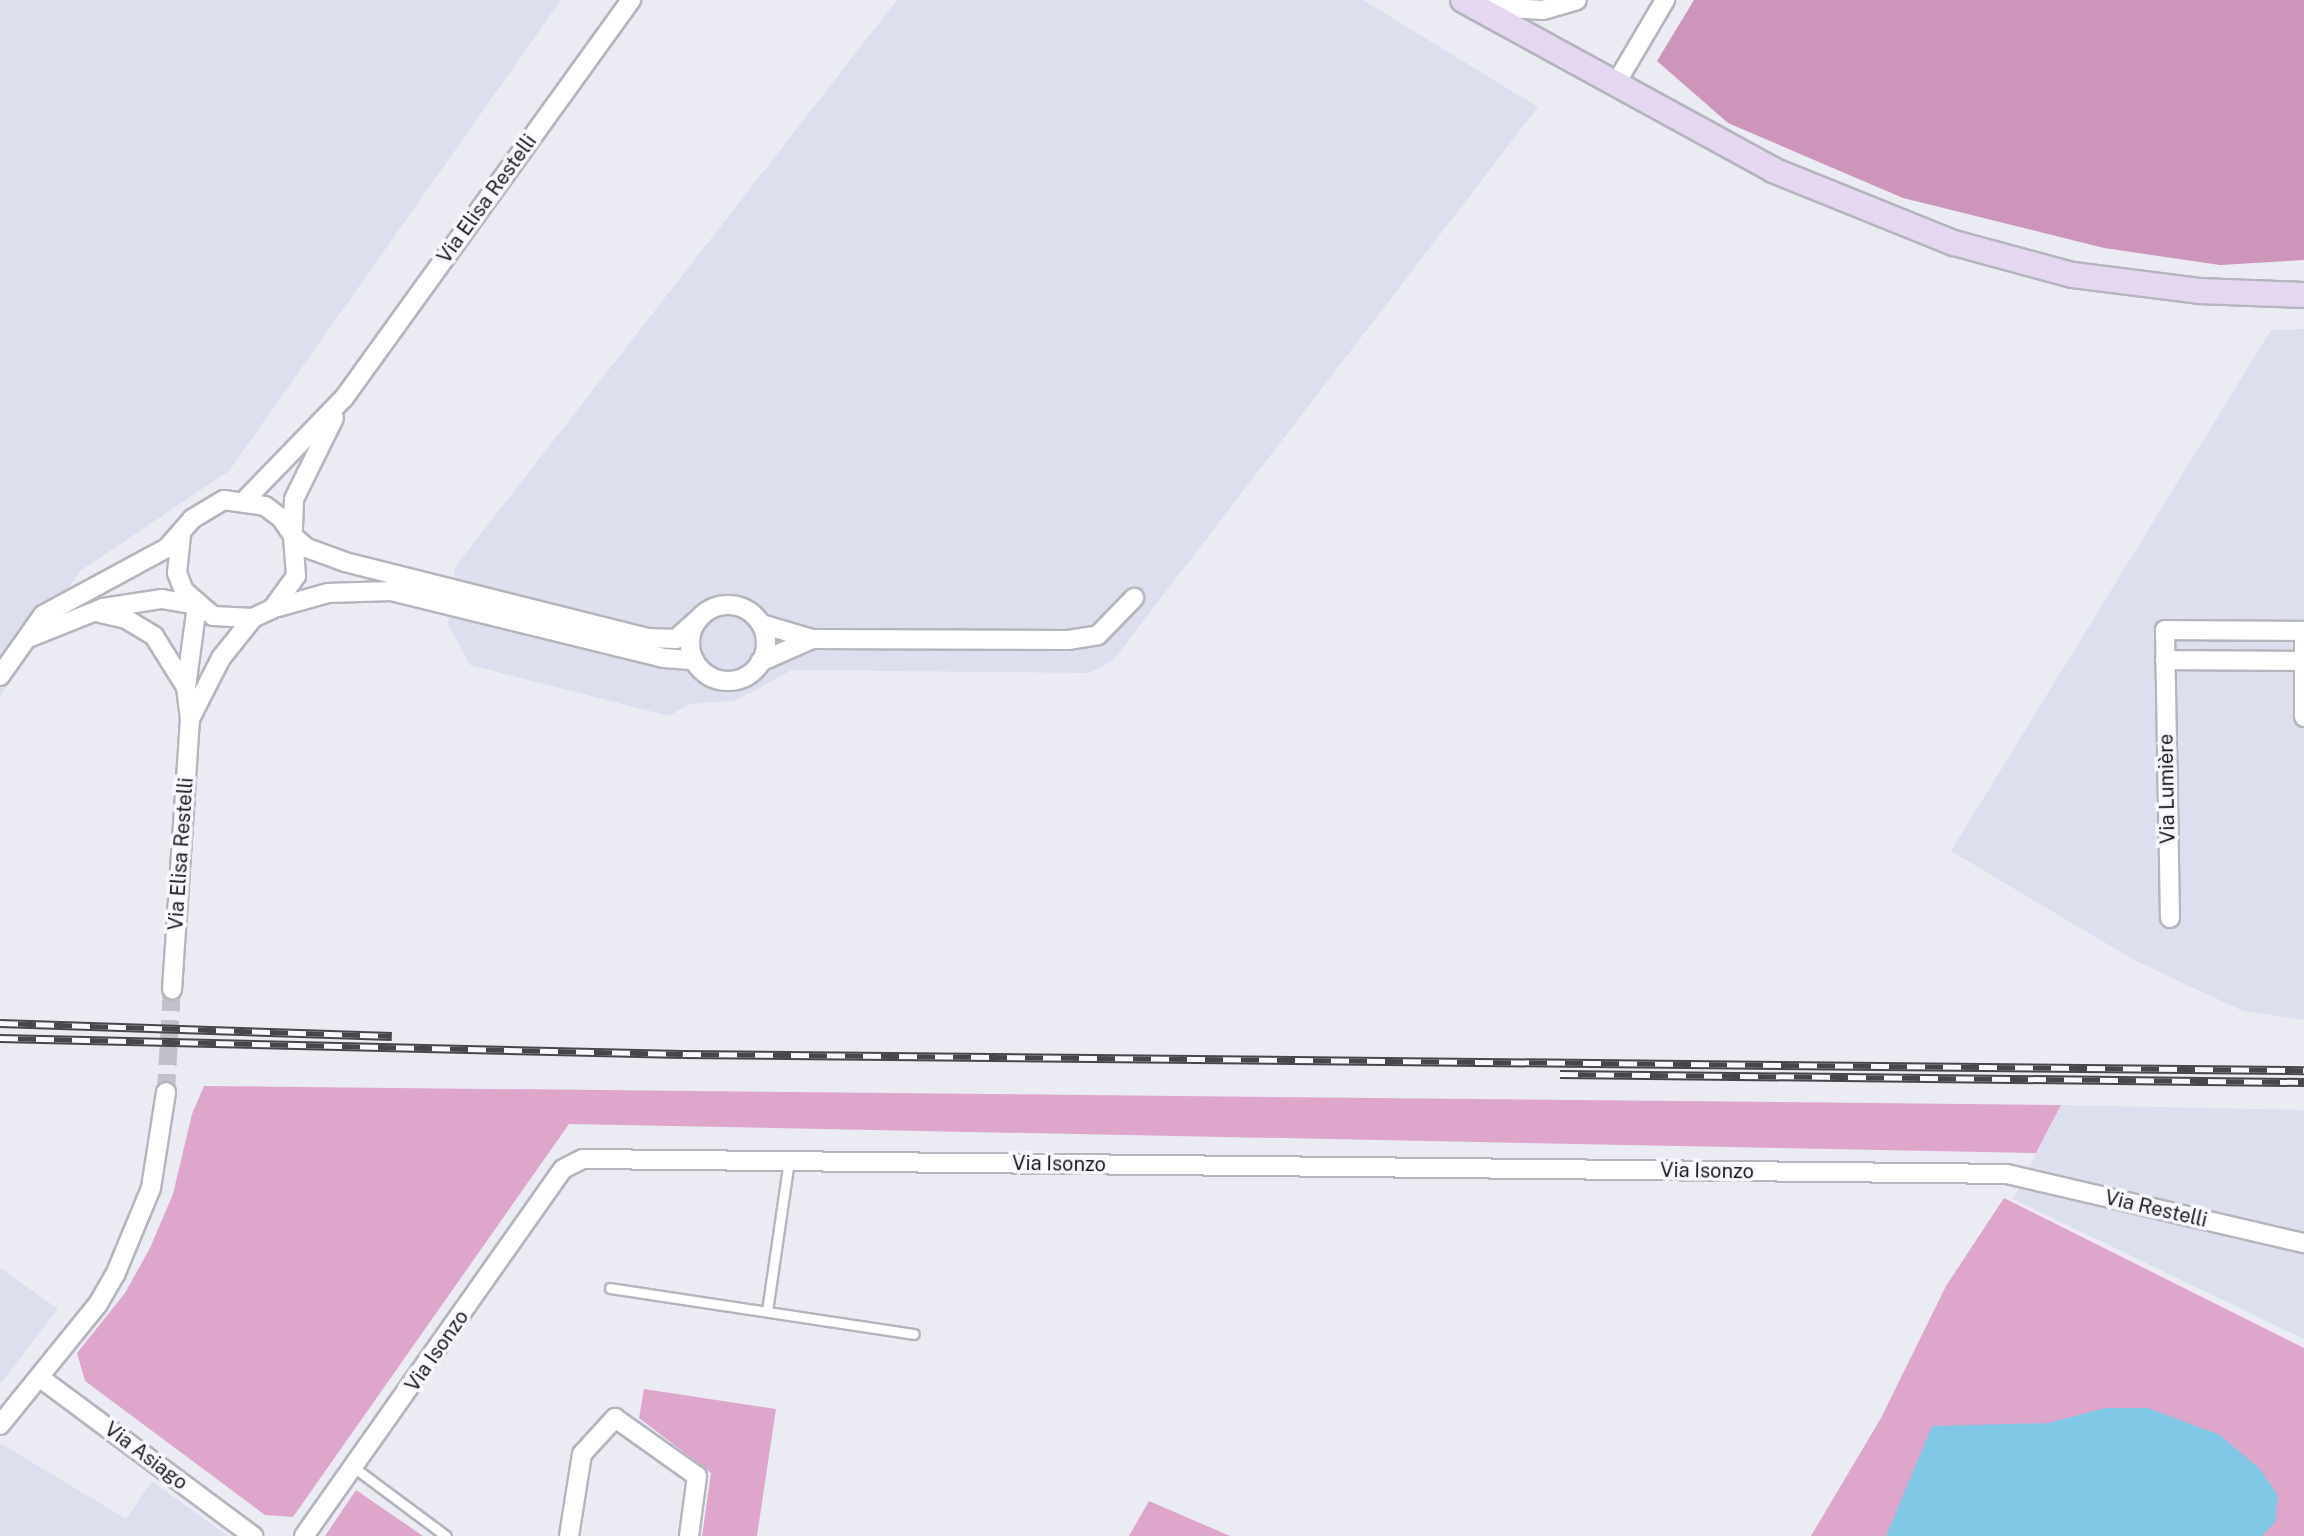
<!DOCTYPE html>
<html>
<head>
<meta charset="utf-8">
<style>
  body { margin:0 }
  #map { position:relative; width:2304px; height:1536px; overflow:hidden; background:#eaebf3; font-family:"Public Sans",sans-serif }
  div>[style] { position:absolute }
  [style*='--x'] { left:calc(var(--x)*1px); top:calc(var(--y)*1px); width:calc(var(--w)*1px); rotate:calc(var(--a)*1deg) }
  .built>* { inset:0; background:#dedfee }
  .green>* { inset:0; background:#dfa6cb }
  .forest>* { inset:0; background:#ce95bb }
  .water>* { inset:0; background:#80c8e6 }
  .street-tunnel>* { height:18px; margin-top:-9px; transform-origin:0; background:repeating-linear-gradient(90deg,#c1c2c9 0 18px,transparent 0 27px) }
  .roads { filter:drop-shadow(2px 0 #b4b5bd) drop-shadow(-2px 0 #b4b5bd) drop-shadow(0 2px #b4b5bd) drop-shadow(0 -2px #b4b5bd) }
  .lane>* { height:9px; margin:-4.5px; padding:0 4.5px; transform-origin:4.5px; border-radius:4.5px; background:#fff }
  .street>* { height:18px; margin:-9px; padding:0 9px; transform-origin:9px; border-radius:9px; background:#fff }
  .street>.ring { margin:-9px; padding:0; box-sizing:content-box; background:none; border:18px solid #fff; border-radius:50% }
  .secondary>* { height:24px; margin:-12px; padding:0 12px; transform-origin:12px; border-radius:12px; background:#e6d7f1 }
  .rail>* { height:9px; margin-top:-4.5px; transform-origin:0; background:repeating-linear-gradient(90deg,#f8f8ff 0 18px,#47474b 0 36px); box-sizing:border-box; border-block:2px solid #47474b }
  span { translate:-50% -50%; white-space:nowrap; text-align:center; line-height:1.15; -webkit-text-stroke:7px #f8f8ff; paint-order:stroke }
  .street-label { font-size:20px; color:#1c1c1f }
</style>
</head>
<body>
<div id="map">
  <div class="built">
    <i style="clip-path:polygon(0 0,561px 0,229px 471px,80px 571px,0 697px)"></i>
    <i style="clip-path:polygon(897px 0,1363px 0,1538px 107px,1114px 659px,1102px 667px,1088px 673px,792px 670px,735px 701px,689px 704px,669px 716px,470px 665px,448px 624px,455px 567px)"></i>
    <i style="clip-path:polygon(2304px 329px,2304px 1020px,2243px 1011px,2134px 960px,1951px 851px,2271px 330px)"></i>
    <i style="clip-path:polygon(2061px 1105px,2304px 1110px,2304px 1339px,2013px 1199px)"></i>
    <i style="clip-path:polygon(0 1268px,58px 1309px,0 1384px)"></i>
    <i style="clip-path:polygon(0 1443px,126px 1519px,152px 1481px,228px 1536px,0 1536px)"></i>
  </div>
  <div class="green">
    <i style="clip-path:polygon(204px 1086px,2061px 1105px,2036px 1153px,569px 1124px,293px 1517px,265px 1515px,85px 1381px,77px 1353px,125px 1293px,150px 1248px,173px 1194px,192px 1114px)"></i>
    <i style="clip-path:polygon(2004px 1198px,2304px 1348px,2304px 1536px,1811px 1536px,1881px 1418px,1946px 1286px)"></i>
    <i style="clip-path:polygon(644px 1389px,776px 1409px,757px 1536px,702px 1536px,711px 1473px,639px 1418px)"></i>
    <i style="clip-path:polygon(356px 1490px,423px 1536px,325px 1536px)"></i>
    <i style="clip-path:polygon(1149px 1501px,1230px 1536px,1129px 1536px)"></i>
  </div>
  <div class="forest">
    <i style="clip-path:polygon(1694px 0,2304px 0,2304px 260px,2220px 265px,2104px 248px,1903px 198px,1728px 123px,1657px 61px)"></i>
  </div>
  <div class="water">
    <i style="clip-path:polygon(2105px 1408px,2148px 1408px,2220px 1435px,2260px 1469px,2278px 1496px,2275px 1522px,2262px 1536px,1886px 1536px,1932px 1426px,2048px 1423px)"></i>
  </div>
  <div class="street-tunnel">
    <i style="--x:166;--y:1092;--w:103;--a:-86.7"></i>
  </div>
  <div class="roads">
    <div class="lane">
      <i style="--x:610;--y:1288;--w:307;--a:8.6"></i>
      <i style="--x:767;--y:1311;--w:152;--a:-81.7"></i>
      <i style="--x:356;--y:1469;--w:112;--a:36.7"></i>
    </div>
    <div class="street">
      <i style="--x:1477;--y:6;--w:66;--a:3.5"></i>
      <i style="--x:1543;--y:10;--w:35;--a:-16"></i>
      <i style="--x:1615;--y:85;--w:99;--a:-59.5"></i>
      <i style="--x:334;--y:418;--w:90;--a:116.3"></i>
      <i style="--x:294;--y:499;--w:37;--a:92"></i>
      <i style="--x:293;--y:536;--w:18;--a:41"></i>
      <i style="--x:307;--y:548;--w:40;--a:20.2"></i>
      <i style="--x:345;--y:562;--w:312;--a:14.1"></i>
      <i style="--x:648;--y:638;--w:28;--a:2"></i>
      <i style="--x:676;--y:639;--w:28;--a:-42"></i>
      <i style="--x:245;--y:500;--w:142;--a:-45.9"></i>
      <i style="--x:344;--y:398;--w:491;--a:-54.2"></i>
      <i class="ring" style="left:690px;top:605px;width:58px;height:58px"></i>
      <i style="--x:278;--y:607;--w:52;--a:-15.6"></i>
      <i style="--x:328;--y:593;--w:63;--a:-1.8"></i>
      <i style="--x:391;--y:591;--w:280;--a:13.8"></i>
      <i style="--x:663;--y:658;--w:31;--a:4"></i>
      <i style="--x:100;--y:613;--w:27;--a:13"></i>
      <i style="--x:126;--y:619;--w:33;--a:31"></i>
      <i style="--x:154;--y:636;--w:60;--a:57.9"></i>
      <i style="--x:761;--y:624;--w:53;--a:16.4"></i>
      <i style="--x:812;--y:639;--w:256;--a:0.2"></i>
      <i style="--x:1068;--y:640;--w:30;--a:-9"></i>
      <i style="--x:1098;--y:635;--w:52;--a:-45.8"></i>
      <i style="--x:2304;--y:631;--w:86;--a:90"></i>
      <i style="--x:31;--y:637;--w:78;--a:-21.9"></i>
      <i style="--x:103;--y:608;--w:60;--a:-8.7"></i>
      <i style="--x:162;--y:599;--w:36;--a:10"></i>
      <i style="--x:197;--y:605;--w:83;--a:97.6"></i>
      <i style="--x:186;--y:687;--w:32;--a:83"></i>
      <i style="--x:190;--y:719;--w:271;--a:93.8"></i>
      <i style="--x:2165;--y:660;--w:139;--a:0.4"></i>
      <i style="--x:760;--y:662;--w:57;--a:-23.9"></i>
      <i style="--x:0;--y:676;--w:75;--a:-54.8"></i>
      <i style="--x:43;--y:615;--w:141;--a:-28.4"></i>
      <i style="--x:167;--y:548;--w:38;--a:-49"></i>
      <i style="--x:192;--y:519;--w:37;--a:-31"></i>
      <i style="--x:224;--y:500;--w:41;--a:8.3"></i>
      <i style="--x:265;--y:506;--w:20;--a:37"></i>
      <i style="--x:281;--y:518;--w:22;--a:56"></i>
      <i style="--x:293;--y:536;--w:40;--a:85.7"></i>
      <i style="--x:296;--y:576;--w:41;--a:126"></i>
      <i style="--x:272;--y:609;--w:21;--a:155"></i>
      <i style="--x:253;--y:618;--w:40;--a:-177.1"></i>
      <i style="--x:213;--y:616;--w:38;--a:-139"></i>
      <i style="--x:184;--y:591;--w:19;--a:-111"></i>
      <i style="--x:177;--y:573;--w:38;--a:-84"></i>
      <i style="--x:191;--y:717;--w:66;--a:-63"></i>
      <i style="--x:221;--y:658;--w:51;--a:-51.3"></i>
      <i style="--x:2170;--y:918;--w:288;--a:-91"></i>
      <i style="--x:2165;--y:630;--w:139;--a:0.4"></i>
      <i style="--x:39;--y:1377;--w:267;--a:36.6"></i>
      <i style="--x:0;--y:1425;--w:156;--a:-51"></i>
      <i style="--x:98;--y:1304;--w:34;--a:-60"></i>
      <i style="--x:115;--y:1275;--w:94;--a:-67.5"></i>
      <i style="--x:151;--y:1188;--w:97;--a:-81.1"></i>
      <i style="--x:304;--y:1536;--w:449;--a:-54.8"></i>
      <i style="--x:563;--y:1169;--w:22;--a:-27"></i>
      <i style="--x:583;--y:1159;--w:1424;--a:0.6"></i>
      <i style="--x:2007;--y:1174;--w:305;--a:13.1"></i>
      <i style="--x:569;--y:1536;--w:83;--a:-81"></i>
      <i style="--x:582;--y:1454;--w:49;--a:-47.5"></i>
      <i style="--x:615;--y:1418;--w:100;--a:35.3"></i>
      <i style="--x:697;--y:1476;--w:61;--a:97.6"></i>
    </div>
    <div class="secondary">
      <i style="--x:1463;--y:0;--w:354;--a:28.7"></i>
      <i style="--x:1773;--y:170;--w:195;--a:22"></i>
      <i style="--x:1954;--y:243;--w:123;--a:15.1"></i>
      <i style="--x:2073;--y:275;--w:127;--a:7.2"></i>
      <i style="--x:2199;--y:291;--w:105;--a:2.2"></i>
    </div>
  </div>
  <div class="rail">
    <i style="--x:0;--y:1023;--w:392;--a:1.9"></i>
    <i style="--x:0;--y:1038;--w:683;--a:1.34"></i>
    <i style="--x:683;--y:1054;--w:1621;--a:0.57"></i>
    <i style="--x:1560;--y:1074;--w:744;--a:0.62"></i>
  </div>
  <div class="street-label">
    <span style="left:487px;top:199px;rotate:-54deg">Via Elisa Restelli</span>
    <span style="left:2167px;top:789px;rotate:-91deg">Via Lumière</span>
    <span style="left:181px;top:854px;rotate:-86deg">Via Elisa Restelli</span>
    <span style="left:1059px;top:1164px;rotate:1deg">Via Isonzo</span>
    <span style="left:1707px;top:1171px;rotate:1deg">Via Isonzo</span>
    <span style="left:2156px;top:1209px;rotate:13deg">Via Restelli</span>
    <span style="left:437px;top:1351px;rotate:-55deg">Via Isonzo</span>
    <span style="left:146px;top:1456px;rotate:37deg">Via Asiago</span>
  </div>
</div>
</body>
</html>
